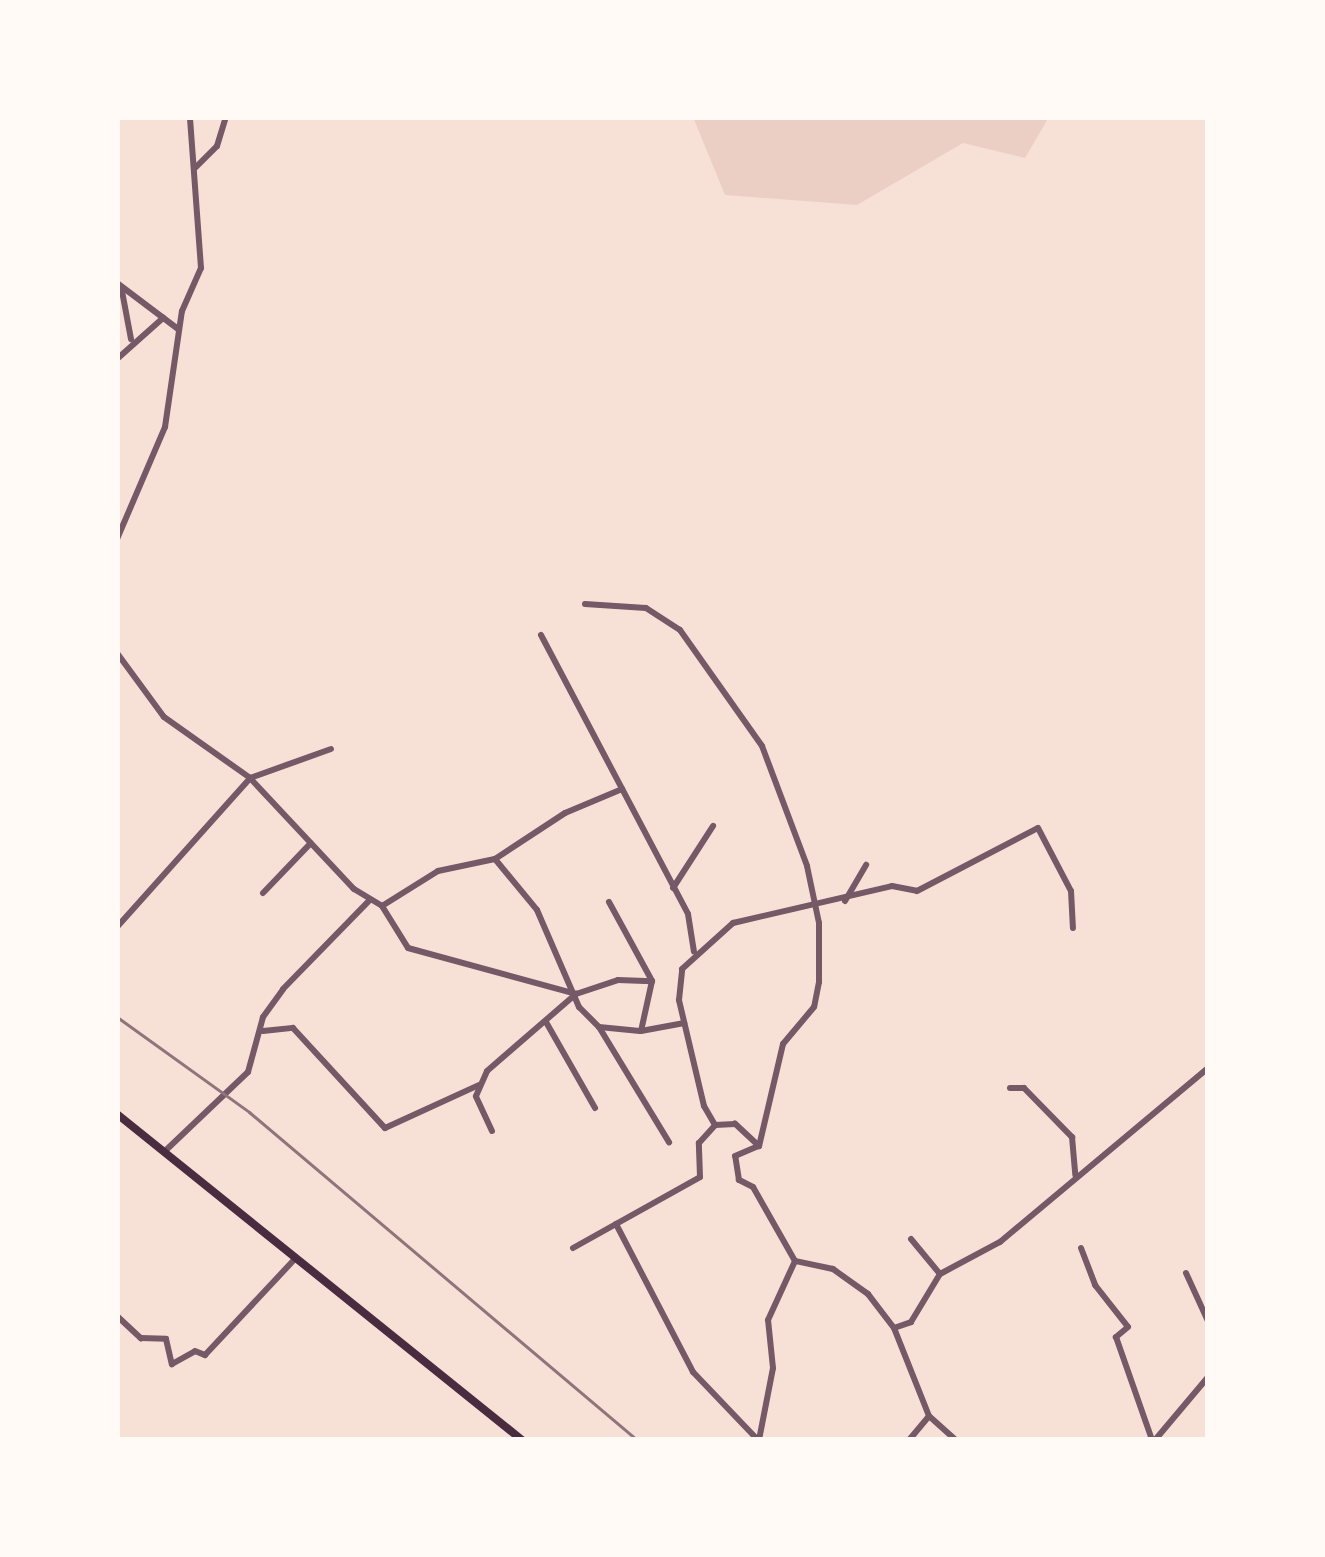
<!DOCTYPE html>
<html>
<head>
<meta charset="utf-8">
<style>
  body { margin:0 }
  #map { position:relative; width:1325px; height:1557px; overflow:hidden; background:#f7e1d7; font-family:Cabin,sans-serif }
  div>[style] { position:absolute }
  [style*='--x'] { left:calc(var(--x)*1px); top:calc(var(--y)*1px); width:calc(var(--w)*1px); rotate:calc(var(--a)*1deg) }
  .green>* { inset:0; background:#ebcfc5 }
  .minor>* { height:6px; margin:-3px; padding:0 3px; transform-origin:3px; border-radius:3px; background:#755966 }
  .secondary>* { height:8px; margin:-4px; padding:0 4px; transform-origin:4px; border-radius:4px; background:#4a2c40 }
  .rail>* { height:3px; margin:-1.5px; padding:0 1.5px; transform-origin:1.5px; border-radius:1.5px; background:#8f747c }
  span { translate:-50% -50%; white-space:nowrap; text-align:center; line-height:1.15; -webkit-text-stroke:10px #fffaf5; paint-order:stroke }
  .frame { position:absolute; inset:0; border:120px solid #fffaf5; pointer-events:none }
</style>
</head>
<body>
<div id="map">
  <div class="green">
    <i style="clip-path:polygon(693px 117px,1049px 117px,1025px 158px,963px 143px,857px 205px,725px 195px)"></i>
  </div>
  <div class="minor">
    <i style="--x:195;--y:168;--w:31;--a:-45"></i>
    <i style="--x:217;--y:146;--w:30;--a:-73"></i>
    <i style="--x:117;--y:283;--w:76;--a:37"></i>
    <i style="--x:122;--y:291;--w:49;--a:79.4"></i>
    <i style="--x:117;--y:359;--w:62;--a:-41.7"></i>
    <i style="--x:117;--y:539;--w:122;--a:-66.8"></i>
    <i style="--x:165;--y:427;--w:117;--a:-81.7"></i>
    <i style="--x:182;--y:311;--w:47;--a:-66.2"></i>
    <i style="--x:201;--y:268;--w:151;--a:-94.2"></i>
    <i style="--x:585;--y:604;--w:61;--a:3.8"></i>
    <i style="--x:646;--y:608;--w:40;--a:32.9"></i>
    <i style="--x:680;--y:630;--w:142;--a:54.7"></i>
    <i style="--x:762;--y:746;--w:128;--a:69.4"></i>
    <i style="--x:807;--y:866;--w:58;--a:78.1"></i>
    <i style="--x:819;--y:923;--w:59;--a:90"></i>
    <i style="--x:819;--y:982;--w:25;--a:101"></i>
    <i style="--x:814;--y:1007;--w:48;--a:130"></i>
    <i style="--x:783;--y:1044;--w:105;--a:103.2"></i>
    <i style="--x:541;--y:635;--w:315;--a:62.2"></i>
    <i style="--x:688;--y:914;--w:38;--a:81"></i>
    <i style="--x:117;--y:653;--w:79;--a:53.7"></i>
    <i style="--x:164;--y:717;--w:105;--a:35.3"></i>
    <i style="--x:250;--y:778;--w:152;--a:46.9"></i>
    <i style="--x:354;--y:889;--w:33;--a:31"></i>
    <i style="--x:382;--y:906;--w:49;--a:58.2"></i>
    <i style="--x:408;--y:948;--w:174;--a:15.3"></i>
    <i style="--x:576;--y:994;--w:44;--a:-18.4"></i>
    <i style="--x:618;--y:980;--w:34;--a:2"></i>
    <i style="--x:652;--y:981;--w:51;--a:102.4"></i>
    <i style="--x:641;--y:1031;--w:44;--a:-10.5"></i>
    <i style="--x:495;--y:859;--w:84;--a:-33.3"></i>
    <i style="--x:565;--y:813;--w:62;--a:-22.8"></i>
    <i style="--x:673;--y:888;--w:74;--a:-57.2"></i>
    <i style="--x:263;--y:893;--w:69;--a:-46.2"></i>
    <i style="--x:845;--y:901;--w:42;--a:-59.7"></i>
    <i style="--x:609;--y:902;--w:90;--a:61.4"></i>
    <i style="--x:382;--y:906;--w:66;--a:-32"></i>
    <i style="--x:438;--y:871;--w:58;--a:-11.9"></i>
    <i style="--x:495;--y:859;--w:66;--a:50.5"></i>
    <i style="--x:537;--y:910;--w:106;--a:66.6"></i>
    <i style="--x:579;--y:1007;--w:28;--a:45"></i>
    <i style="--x:599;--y:1027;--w:41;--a:5.6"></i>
    <i style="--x:117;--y:927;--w:200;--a:-48.2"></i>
    <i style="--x:250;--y:778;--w:86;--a:-19.7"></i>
    <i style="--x:546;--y:1022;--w:99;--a:60.3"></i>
    <i style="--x:599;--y:1027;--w:135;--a:58.7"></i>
    <i style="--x:263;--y:1031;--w:30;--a:-6"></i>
    <i style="--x:293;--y:1028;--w:136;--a:47.4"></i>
    <i style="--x:385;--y:1128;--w:103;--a:-24.6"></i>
    <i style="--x:1010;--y:1088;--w:14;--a:0"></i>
    <i style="--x:1024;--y:1088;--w:69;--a:45.6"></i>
    <i style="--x:1072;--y:1137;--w:38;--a:85"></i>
    <i style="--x:492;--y:1131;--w:38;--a:-115"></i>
    <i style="--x:476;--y:1096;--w:27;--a:-66"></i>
    <i style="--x:487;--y:1071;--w:118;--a:-40.9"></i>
    <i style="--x:164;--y:1152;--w:116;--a:-43.6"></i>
    <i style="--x:248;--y:1072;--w:57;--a:-74.7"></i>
    <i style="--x:263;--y:1017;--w:34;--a:-54"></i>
    <i style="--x:283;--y:989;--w:123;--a:-45.7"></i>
    <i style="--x:616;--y:1224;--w:167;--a:62.5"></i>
    <i style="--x:693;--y:1372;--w:94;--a:46.3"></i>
    <i style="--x:911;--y:1239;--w:45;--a:50.4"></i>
    <i style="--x:573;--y:1248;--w:145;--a:-29.2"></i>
    <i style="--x:700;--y:1177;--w:34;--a:-92"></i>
    <i style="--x:699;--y:1143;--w:24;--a:-48"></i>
    <i style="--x:1081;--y:1248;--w:40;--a:69"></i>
    <i style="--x:1095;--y:1285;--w:53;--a:51.8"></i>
    <i style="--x:1128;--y:1327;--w:16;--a:140"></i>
    <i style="--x:1116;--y:1337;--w:109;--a:70.7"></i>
    <i style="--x:1186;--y:1273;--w:53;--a:65.4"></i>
    <i style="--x:117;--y:1316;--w:33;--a:43"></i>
    <i style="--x:141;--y:1338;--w:25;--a:2"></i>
    <i style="--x:166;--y:1339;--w:26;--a:77"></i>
    <i style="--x:172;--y:1364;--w:26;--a:-29"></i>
    <i style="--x:195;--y:1351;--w:11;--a:22"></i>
    <i style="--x:205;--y:1355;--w:129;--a:-46.9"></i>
    <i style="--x:894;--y:1328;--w:18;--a:-19"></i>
    <i style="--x:911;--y:1322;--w:56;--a:-58.9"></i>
    <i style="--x:940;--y:1274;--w:68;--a:-28.1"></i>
    <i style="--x:1000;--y:1242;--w:271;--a:-39.9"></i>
    <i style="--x:929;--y:1416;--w:36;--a:42"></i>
    <i style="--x:759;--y:1440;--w:73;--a:-79"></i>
    <i style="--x:773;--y:1368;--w:48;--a:-95.9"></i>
    <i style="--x:768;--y:1320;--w:65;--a:-65.4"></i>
    <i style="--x:909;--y:1440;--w:31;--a:-50"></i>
    <i style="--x:929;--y:1416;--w:95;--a:-111.7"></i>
    <i style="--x:894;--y:1328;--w:43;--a:-127.4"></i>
    <i style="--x:868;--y:1294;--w:43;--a:-144.5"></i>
    <i style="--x:833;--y:1269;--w:39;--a:-168"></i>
    <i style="--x:795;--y:1261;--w:85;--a:-119.6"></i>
    <i style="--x:753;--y:1187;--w:16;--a:-153"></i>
    <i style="--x:739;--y:1180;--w:24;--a:-99"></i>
    <i style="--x:735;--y:1156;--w:26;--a:-23"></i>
    <i style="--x:759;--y:1146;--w:33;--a:-137"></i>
    <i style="--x:735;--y:1124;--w:20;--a:177"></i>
    <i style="--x:715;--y:1125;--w:22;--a:-120"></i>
    <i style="--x:704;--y:1106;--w:109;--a:-103.3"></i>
    <i style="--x:679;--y:1000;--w:31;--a:-84"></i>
    <i style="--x:682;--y:969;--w:69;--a:-42"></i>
    <i style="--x:733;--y:923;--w:163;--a:-13.1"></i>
    <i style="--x:892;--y:886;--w:25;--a:11"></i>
    <i style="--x:917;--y:891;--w:136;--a:-27.5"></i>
    <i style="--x:1038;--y:828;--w:71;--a:62.4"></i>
    <i style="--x:1071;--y:891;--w:37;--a:87"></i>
    <i style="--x:1155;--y:1440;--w:82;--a:-49.9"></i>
  </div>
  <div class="secondary">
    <i style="--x:117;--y:1114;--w:520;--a:38.83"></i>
  </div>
  <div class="rail">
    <i style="--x:117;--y:1017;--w:163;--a:35.7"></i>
    <i style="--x:249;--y:1112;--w:508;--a:40.21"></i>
  </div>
  <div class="frame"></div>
</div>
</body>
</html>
